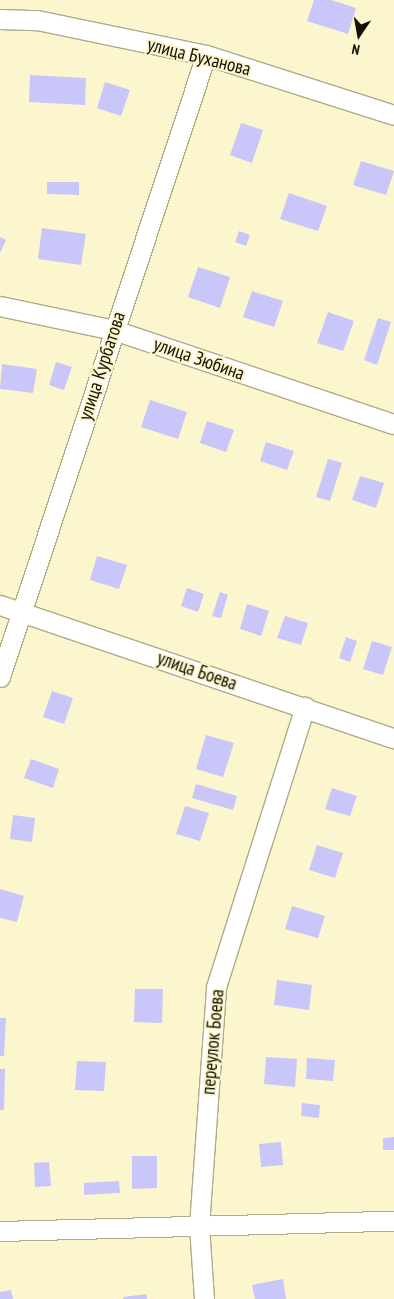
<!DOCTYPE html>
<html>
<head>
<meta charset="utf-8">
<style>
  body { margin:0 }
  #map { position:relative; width:394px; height:1299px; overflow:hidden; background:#fcf6cf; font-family:"PT Sans Narrow",sans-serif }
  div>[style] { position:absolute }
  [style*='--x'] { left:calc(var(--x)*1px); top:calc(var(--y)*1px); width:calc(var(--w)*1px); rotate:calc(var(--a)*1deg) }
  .building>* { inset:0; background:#c9c6f9 }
  .roads { filter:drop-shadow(1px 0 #b0aa86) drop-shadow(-1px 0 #b0aa86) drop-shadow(0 1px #b0aa86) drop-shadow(0 -1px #b0aa86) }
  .minor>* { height:19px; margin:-9.5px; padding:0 9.5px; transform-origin:9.5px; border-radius:9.5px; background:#fff }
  span { translate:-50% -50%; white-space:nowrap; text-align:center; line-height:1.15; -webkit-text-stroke:4px #fcf6cf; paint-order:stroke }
  .street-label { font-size:19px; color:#121004 }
  .north { position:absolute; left:334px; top:10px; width:50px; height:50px; -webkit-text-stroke:4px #fcf6cf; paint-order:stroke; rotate:192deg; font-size:14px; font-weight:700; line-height:20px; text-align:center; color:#121004 }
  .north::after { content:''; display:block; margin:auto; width:18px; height:22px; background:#121004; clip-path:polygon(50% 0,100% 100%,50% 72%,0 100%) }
</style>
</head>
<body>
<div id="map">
  <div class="building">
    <i style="clip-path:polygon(314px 0,331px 0,356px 8px,348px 34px,307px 21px)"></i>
    <i style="clip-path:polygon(30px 75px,86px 78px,85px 105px,29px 102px)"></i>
    <i style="clip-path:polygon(105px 82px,130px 90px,121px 116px,97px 108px)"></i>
    <i style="clip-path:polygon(241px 123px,263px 130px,252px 163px,230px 155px)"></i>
    <i style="clip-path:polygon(361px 161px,394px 171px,386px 195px,353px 185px)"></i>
    <i style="clip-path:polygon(47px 182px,79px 182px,79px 195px,47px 194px)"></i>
    <i style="clip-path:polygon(289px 193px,327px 206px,318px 231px,280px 219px)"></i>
    <i style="clip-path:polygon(42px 228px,86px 234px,81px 265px,38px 259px)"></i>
    <i style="clip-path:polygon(239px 231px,250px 235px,246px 246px,235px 242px)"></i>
    <i style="clip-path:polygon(0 237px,6px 240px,0 253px)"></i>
    <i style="clip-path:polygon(198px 267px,230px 277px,220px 308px,188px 297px)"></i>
    <i style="clip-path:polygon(252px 291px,283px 301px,274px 327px,243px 317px)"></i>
    <i style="clip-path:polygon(328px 312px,354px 321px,343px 351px,317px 343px)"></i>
    <i style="clip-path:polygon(378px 318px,391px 322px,377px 365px,364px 360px)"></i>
    <i style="clip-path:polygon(56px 362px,72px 367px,64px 390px,49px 385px)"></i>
    <i style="clip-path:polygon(2px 364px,37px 369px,33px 393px,0 389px)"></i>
    <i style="clip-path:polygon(150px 400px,187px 412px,178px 439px,141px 427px)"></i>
    <i style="clip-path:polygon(207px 421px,234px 430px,226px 452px,200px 443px)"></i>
    <i style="clip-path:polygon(266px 442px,294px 451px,287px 470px,260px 461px)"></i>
    <i style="clip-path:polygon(328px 459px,342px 463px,330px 501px,316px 497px)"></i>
    <i style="clip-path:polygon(360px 476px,384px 483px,376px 508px,352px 500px)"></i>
    <i style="clip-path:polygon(97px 556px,127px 565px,119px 589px,90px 580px)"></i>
    <i style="clip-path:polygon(187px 588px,204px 594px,198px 612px,181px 606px)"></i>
    <i style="clip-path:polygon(220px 592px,228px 595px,221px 618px,212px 616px)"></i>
    <i style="clip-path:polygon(247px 604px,269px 611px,261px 636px,240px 629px)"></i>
    <i style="clip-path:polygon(285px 616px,308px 623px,301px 645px,277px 638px)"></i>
    <i style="clip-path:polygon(346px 637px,357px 641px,350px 662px,339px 658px)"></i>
    <i style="clip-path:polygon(372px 641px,392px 647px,383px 675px,363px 669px)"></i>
    <i style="clip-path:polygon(52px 691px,73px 698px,64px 724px,43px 717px)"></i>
    <i style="clip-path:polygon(206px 735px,234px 743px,223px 777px,196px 769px)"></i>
    <i style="clip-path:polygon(31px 759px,59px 769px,53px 788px,24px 778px)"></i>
    <i style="clip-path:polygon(196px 784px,237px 796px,233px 810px,192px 798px)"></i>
    <i style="clip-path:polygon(332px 788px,357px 796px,350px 816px,325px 809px)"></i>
    <i style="clip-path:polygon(185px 806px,209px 813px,200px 841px,176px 834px)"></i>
    <i style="clip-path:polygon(13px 815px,35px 818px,32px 842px,10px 839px)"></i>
    <i style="clip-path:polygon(317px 845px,343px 853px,335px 878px,309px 870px)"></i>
    <i style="clip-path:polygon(0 889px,24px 896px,17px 922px,0 918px)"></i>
    <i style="clip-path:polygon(292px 906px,325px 916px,318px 938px,285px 929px)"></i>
    <i style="clip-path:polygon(277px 980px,312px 985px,309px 1010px,274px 1005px)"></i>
    <i style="clip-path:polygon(135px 989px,163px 989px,162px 1023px,134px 1022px)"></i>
    <i style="clip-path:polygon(0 1018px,6px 1018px,4px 1056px,0 1056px)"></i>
    <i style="clip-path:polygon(266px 1057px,297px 1059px,295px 1087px,264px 1084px)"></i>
    <i style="clip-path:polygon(307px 1058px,335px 1060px,333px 1081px,306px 1079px)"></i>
    <i style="clip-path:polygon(77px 1061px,106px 1062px,104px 1091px,75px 1090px)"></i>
    <i style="clip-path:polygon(0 1069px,5px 1069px,4px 1110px,0 1110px)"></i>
    <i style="clip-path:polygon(302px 1103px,320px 1105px,319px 1118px,301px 1116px)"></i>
    <i style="clip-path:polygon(394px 1137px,394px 1150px,383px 1150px,383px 1138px)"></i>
    <i style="clip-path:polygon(281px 1142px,283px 1165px,261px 1167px,259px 1144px)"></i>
    <i style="clip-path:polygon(132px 1156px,157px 1156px,157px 1188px,132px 1189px)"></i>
    <i style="clip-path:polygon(49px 1162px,51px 1186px,35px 1187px,34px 1163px)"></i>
    <i style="clip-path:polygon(119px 1181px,120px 1193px,84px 1195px,84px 1183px)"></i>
    <i style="clip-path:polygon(283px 1279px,286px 1299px,255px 1299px,252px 1285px)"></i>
    <i style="clip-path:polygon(11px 1290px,13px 1299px,0 1299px,0 1292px)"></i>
    <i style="clip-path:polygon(146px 1294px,147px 1299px,123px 1299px,123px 1297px)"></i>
  </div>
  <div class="roads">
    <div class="minor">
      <i style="--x:0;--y:19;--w:37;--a:2"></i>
      <i style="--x:37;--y:20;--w:173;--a:11.7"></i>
      <i style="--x:206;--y:55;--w:197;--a:17.7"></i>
      <i style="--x:0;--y:306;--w:116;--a:11.9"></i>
      <i style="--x:114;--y:330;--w:295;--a:18.6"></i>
      <i style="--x:0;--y:605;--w:416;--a:18.7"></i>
      <i style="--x:0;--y:677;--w:655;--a:-71.68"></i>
      <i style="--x:0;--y:1231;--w:394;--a:-1.5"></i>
      <i style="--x:204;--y:1299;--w:73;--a:-93.9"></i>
      <i style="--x:199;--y:1226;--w:240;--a:-85.9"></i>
      <i style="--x:216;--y:987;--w:294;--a:-72.4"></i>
    </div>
  </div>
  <div class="street-label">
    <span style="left:199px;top:57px;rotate:14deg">улица Буханова</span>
    <span style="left:199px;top:359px;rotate:19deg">улица Зюбина</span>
    <span style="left:102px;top:366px;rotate:-72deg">улица Курбатова</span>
    <span style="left:197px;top:671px;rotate:19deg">улица Боева</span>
    <span style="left:213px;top:1042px;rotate:-85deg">переулок Боева</span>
  </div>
  <div class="north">N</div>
</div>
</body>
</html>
